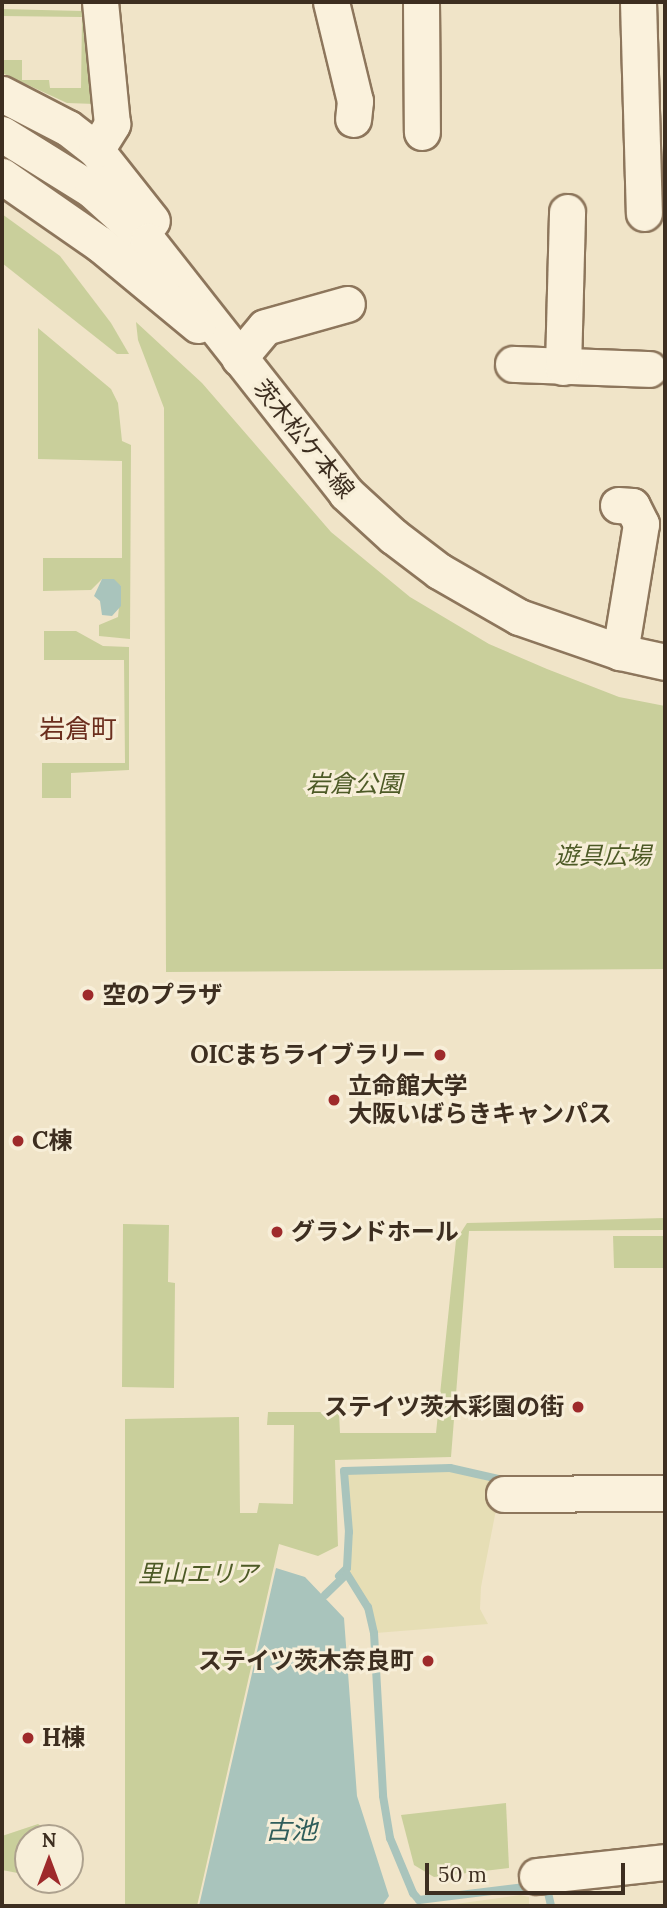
<!DOCTYPE html>
<html>
<head>
<meta charset="utf-8">
<style>
  body { margin:0 }
  #map { position:relative; width:667px; height:1908px; overflow:hidden; background:#f0e4c8; font-family:Lora,"Noto Sans JP",serif }
  div>[style] { position:absolute }
  [style*='--x'] { left:calc(var(--x)*1px); top:calc(var(--y)*1px); width:calc(var(--w)*1px); rotate:calc(var(--a)*1deg) }
  .farmland>* { inset:0; background:#e6deb5 }
  .green>* { inset:0; background:#c9cf9b }
  .water>* { inset:0; background:#a9c4bc }
  .stream>* { height:8px; margin:-4px; padding:0 4px; transform-origin:4px; border-radius:4px; background:#a9c4bc }
  .roads { filter:drop-shadow(2px 0 #8d765c) drop-shadow(-2px 0 #8d765c) drop-shadow(0 2px #8d765c) drop-shadow(0 -2px #8d765c) }
  .minor>* { height:35px; margin:-17.5px; padding:0 17.5px; transform-origin:17.5px; border-radius:17.5px; background:#faf1dc }
  .dots>* { width:19px; height:19px; translate:-50% -50%; box-sizing:border-box; border:4px solid #f7eed8; border-radius:50% }
  span { translate:-50% -50%; white-space:nowrap; text-align:center; line-height:1.15; -webkit-text-stroke:6px #f7eed8; paint-order:stroke }
  .street-label { font-size:24px; color:#3d2e20 }
  .park-label { font-size:24px; color:#4d5a26; font-style:italic }
  .poi-label { font-size:24px; color:#3d2e20; font-weight:700 }
  .left { translate:0 -50%; text-align:left }
  .right { translate:-100% -50%; text-align:right }
  .neighbourhood-label { font-size:26px; color:#6b2e1e }
  .water-label { font-size:26px; color:#2f5d5a; font-style:italic }
  .frame { position:absolute; inset:0; border:4px solid #3d2e20; pointer-events:none }
  .north { position:absolute; left:14px; top:1824px; width:70px; height:70px; box-sizing:border-box; background:#f7eed8; border:2px solid #ada18e; border-radius:50%; rotate:0deg; font-size:19px; font-weight:700; line-height:28px; text-align:center; color:#3d2e20 }
  .north::after { content:''; display:block; margin:auto; width:24px; height:32px; background:#9e2a2b; clip-path:polygon(50% 0,100% 100%,50% 72%,0 100%) }
  .scale { position:absolute; left:425px; top:1863px; width:200px; height:32px; box-sizing:border-box; border:4px solid #3d2e20; border-top:0; padding-left:9px; font-size:21px; line-height:24px; white-space:nowrap; color:#3d2e20; -webkit-text-stroke:5px #f7eed8; paint-order:stroke }
</style>
</head>
<body>
<div id="map">
  <div class="farmland">
    <i style="clip-path:polygon(449px 1470px,501px 1484px,481px 1587px,480px 1609px,488px 1624px,376px 1633px,370px 1606px,350px 1576px,346px 1472px)"></i>
    <i style="clip-path:polygon(520px 1895px,529px 1897px,529px 1906px,441px 1906px)"></i>
  </div>
  <div class="green">
    <i style="clip-path:polygon(87px 2px,95px 104px,67px 103px,2px 73px,2px 60px,22px 60px,22px 80px,49px 80px,50px 88px,81px 88px,82px 17px,2px 16px,2px 9px,81px 11px,81px 3px)"></i>
    <i style="clip-path:polygon(2px 214px,60px 256px,111px 323px,129px 354px,117px 354px,2px 263px)"></i>
    <i style="clip-path:polygon(136px 322px,202px 383px,331px 532px,410px 597px,489px 644px,547px 669px,619px 697px,665px 706px,665px 969px,166px 972px,164px 408px,138px 340px)"></i>
    <i style="clip-path:polygon(38px 328px,111px 389px,118px 403px,122px 441px,131px 445px,130px 639px,99px 636px,99px 625px,118px 617px,121px 586px,102px 579px,91px 590px,43px 591px,43px 558px,122px 558px,122px 461px,38px 459px)"></i>
    <i style="clip-path:polygon(44px 631px,76px 631px,103px 646px,129px 647px,129px 770px,71px 773px,71px 798px,42px 798px,42px 763px,125px 763px,124px 660px,44px 660px)"></i>
    <i style="clip-path:polygon(665px 1218px,665px 1230px,469px 1231px,451px 1457px,335px 1460px,338px 1546px,318px 1556px,279px 1544px,197px 1906px,125px 1906px,125px 1419px,239px 1417px,240px 1513px,257px 1513px,259px 1503px,293px 1504px,294px 1425px,267px 1425px,268px 1412px,339px 1412px,340px 1433px,436px 1433px,456px 1240px,467px 1223px)"></i>
    <i style="clip-path:polygon(123px 1224px,169px 1225px,168px 1282px,175px 1283px,174px 1388px,122px 1387px)"></i>
    <i style="clip-path:polygon(613px 1236px,665px 1236px,665px 1268px,614px 1268px)"></i>
    <i style="clip-path:polygon(506px 1803px,509px 1868px,434px 1877px,414px 1865px,401px 1815px)"></i>
    <i style="clip-path:polygon(38px 1824px,59px 1838px,28px 1838px,28px 1875px,2px 1870px,2px 1836px)"></i>
  </div>
  <div class="water">
    <i style="clip-path:polygon(102px 579px,114px 579px,121px 586px,121px 606px,112px 616px,102px 615px,100px 601px,94px 596px)"></i>
    <i style="clip-path:polygon(276px 1568px,305px 1577px,344px 1618px,357px 1796px,389px 1896px,382px 1906px,199px 1906px)"></i>
  </div>
  <div class="stream">
    <i style="--x:339;--y:1576;--w:11;--a:-45"></i>
    <i style="--x:347;--y:1568;--w:36;--a:-87"></i>
    <i style="--x:349;--y:1532;--w:61;--a:-94.7"></i>
    <i style="--x:344;--y:1471;--w:106;--a:-1.6"></i>
    <i style="--x:450;--y:1468;--w:54;--a:12.8"></i>
    <i style="--x:325;--y:1595;--w:30;--a:-44"></i>
    <i style="--x:347;--y:1574;--w:39;--a:58"></i>
    <i style="--x:368;--y:1607;--w:27;--a:77"></i>
    <i style="--x:374;--y:1633;--w:163;--a:86.8"></i>
    <i style="--x:383;--y:1796;--w:43;--a:80.5"></i>
    <i style="--x:390;--y:1838;--w:60;--a:67.3"></i>
    <i style="--x:413;--y:1893;--w:9;--a:49"></i>
    <i style="--x:419;--y:1900;--w:115;--a:-7"></i>
    <i style="--x:546;--y:1884;--w:23;--a:77"></i>
  </div>
  <div class="roads">
    <div class="minor">
      <i style="--x:331;--y:2;--w:102;--a:76.4"></i>
      <i style="--x:355;--y:101;--w:18;--a:96"></i>
      <i style="--x:421;--y:2;--w:130;--a:89.6"></i>
      <i style="--x:638;--y:2;--w:211;--a:88.4"></i>
      <i style="--x:2;--y:94;--w:74;--a:27.3"></i>
      <i style="--x:68;--y:128;--w:36;--a:38"></i>
      <i style="--x:96;--y:150;--w:90;--a:51.7"></i>
      <i style="--x:2;--y:134;--w:106;--a:31.9"></i>
      <i style="--x:92;--y:190;--w:76;--a:42.3"></i>
      <i style="--x:148;--y:241;--w:320;--a:51.8"></i>
      <i style="--x:346;--y:493;--w:64;--a:42.5"></i>
      <i style="--x:393;--y:536;--w:58;--a:37.3"></i>
      <i style="--x:439;--y:571;--w:92;--a:29.9"></i>
      <i style="--x:519;--y:617;--w:107;--a:19.1"></i>
      <i style="--x:620;--y:652;--w:46;--a:12.5"></i>
      <i style="--x:96;--y:150;--w:31;--a:-58"></i>
      <i style="--x:112;--y:124;--w:123;--a:-95.6"></i>
      <i style="--x:2;--y:176;--w:119;--a:34.8"></i>
      <i style="--x:100;--y:244;--w:127;--a:39.6"></i>
      <i style="--x:239;--y:358;--w:40;--a:-50"></i>
      <i style="--x:265;--y:327;--w:85;--a:-15.7"></i>
      <i style="--x:513;--y:364;--w:136;--a:2.1"></i>
      <i style="--x:563;--y:367;--w:155;--a:-88.5"></i>
      <i style="--x:618;--y:505;--w:14;--a:4"></i>
      <i style="--x:632;--y:506;--w:20;--a:63"></i>
      <i style="--x:641;--y:524;--w:130;--a:99.3"></i>
      <i style="--x:504;--y:1494;--w:161;--a:-0.4"></i>
      <i style="--x:537;--y:1876;--w:129;--a:-6.2"></i>
    </div>
  </div>
  <div class="dots">
    <i style="left:88px;top:995px;background:#9e2a2b"></i>
    <i style="left:440px;top:1055px;background:#9e2a2b"></i>
    <i style="left:334px;top:1100px;background:#9e2a2b"></i>
    <i style="left:18px;top:1141px;background:#9e2a2b"></i>
    <i style="left:277px;top:1232px;background:#9e2a2b"></i>
    <i style="left:578px;top:1407px;background:#9e2a2b"></i>
    <i style="left:428px;top:1661px;background:#9e2a2b"></i>
    <i style="left:28px;top:1738px;background:#9e2a2b"></i>
  </div>
  <div class="street-label">
    <span style="left:304px;top:439px;rotate:51deg">茨木松ケ本線</span>
  </div>
  <div class="park-label">
    <span style="left:354px;top:784px">岩倉公園</span>
    <span style="left:603px;top:856px">遊具広場</span>
    <span style="left:198px;top:1574px">里山エリア</span>
  </div>
  <div class="poi-label">
    <span class="left" style="left:102px;top:995px">空のプラザ</span>
    <span class="right" style="left:426px;top:1055px">OICまちライブラリー</span>
    <span class="left" style="left:348px;top:1100px">立命館大学<br>大阪いばらきキャンパス</span>
    <span class="left" style="left:32px;top:1141px">C棟</span>
    <span class="left" style="left:291px;top:1232px">グランドホール</span>
    <span class="right" style="left:564px;top:1407px">ステイツ茨木彩園の街</span>
    <span class="right" style="left:414px;top:1661px">ステイツ茨木奈良町</span>
    <span class="left" style="left:42px;top:1738px">H棟</span>
  </div>
  <div class="neighbourhood-label">
    <span style="left:78px;top:729px">岩倉町</span>
  </div>
  <div class="water-label">
    <span style="left:291px;top:1830px">古池</span>
  </div>
  <div class="frame"></div>
  <div class="north">N</div>
  <div class="scale">50 m</div>
</div>
</body>
</html>
